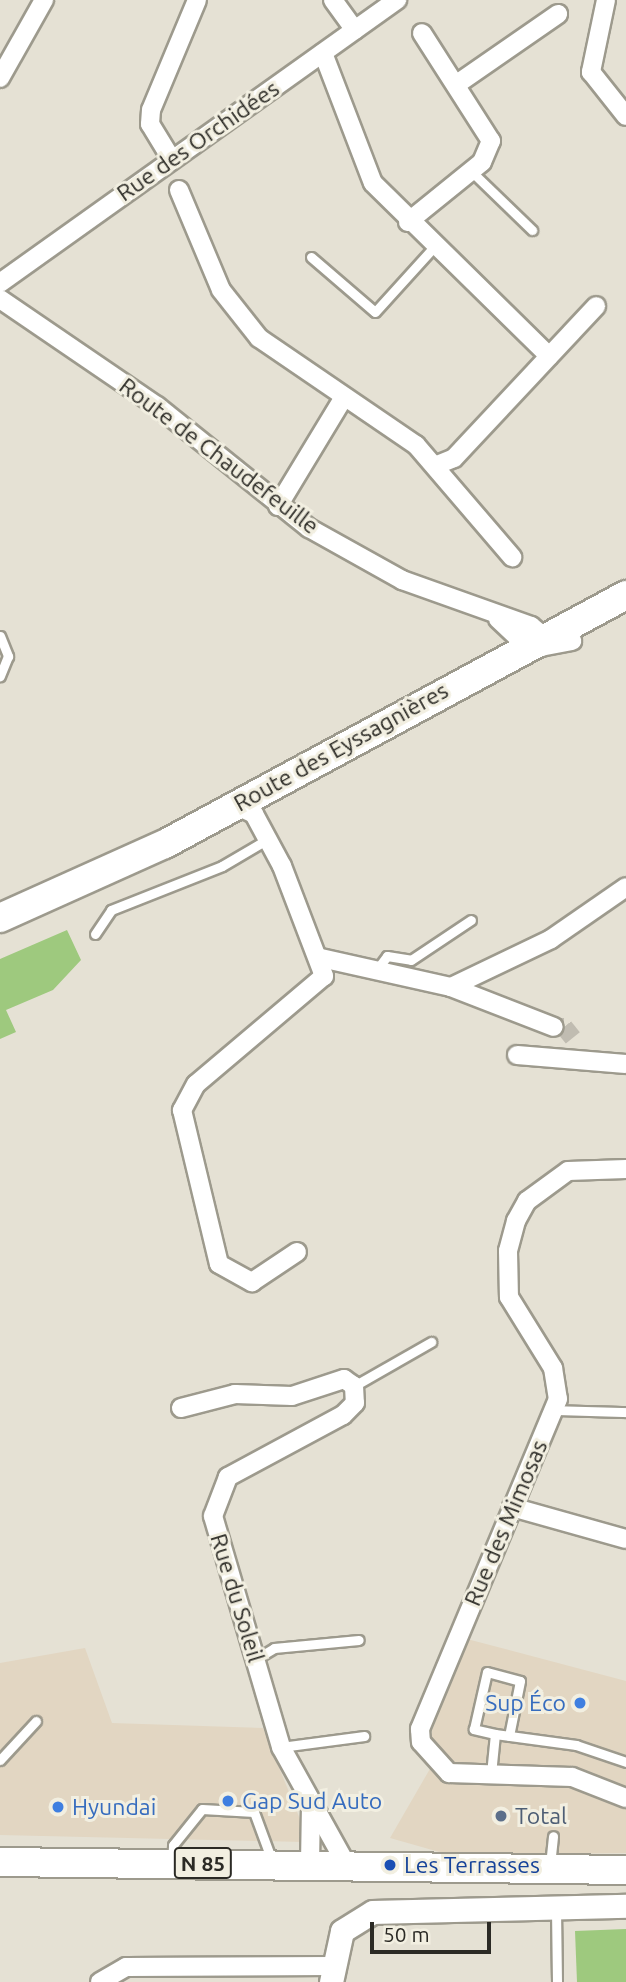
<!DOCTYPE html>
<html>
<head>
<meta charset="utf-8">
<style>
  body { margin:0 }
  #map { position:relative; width:626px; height:1982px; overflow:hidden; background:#e5e1d4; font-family:Ubuntu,sans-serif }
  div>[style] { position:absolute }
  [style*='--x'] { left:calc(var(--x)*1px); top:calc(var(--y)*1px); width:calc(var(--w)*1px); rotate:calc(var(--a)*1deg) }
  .commercial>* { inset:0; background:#e2d6c2 }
  .green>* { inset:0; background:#9ec97e }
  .minor-tunnel>* { height:18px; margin-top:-9px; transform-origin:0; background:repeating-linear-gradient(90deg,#c0bcb1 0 18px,transparent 0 27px) }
  .roads { filter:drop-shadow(2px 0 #9d9a8d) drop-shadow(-2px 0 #9d9a8d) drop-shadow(0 2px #9d9a8d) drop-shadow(0 -2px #9d9a8d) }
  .service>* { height:9px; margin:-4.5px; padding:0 4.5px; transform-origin:4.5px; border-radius:4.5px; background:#fff }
  .minor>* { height:18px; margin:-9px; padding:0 9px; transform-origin:9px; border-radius:9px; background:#fff }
  .tertiary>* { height:23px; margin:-11.5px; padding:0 11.5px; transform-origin:11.5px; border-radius:11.5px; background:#fff }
  .primary>* { height:28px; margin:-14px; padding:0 14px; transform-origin:14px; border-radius:14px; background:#fff }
  .dots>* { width:19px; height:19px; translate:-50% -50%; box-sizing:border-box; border:4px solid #f2efe1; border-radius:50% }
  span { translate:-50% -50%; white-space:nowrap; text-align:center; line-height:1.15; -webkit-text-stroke:6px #f2efe1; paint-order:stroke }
  .shield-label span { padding:2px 5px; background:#f2efe1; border:2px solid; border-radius:5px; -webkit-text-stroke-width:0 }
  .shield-label { font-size:21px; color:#2b2a25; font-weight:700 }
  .street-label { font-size:23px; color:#2b2a25 }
  .shop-label { font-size:23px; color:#366cbe }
  .right { translate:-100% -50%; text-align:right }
  .left { translate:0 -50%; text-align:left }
  .service-label { font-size:23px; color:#4e5e75 }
  .transit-label { font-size:23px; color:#164399 }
  .scale { position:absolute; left:370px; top:1922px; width:121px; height:32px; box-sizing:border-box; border:4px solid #2b2a25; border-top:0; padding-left:9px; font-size:21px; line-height:24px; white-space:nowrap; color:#2b2a25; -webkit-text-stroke:5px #f2efe1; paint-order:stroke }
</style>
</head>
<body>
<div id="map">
  <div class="commercial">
    <i style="clip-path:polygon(467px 1639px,626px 1681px,626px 1853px,450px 1855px,390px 1838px,431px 1767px,432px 1731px)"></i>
    <i style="clip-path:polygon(85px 1648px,112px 1723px,263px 1728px,302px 1824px,303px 1842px,0 1835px,0 1663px)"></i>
  </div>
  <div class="green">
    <i style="clip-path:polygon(67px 930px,81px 960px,53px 990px,6px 1010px,16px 1032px,0 1039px,0 959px)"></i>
    <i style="clip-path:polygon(626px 1929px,626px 1982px,577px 1982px,575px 1931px)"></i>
  </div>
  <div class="minor-tunnel">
    <i style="--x:554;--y:1027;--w:10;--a:0"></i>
    <i style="--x:564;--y:1027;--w:14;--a:51"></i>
  </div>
  <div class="roads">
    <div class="service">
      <i style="--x:471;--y:171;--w:85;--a:44"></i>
      <i style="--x:311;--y:257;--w:84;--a:40.7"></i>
      <i style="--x:375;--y:312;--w:88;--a:-47.8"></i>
      <i style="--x:0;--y:636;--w:22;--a:68"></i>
      <i style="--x:8;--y:656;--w:22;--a:112"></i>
      <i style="--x:95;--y:934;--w:29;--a:-56"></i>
      <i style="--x:111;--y:910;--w:119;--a:-21.6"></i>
      <i style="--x:222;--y:866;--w:53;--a:-30.4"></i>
      <i style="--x:375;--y:972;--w:20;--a:-53"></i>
      <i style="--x:387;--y:956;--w:24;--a:9"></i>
      <i style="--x:411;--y:960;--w:72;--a:-33.7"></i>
      <i style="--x:354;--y:1386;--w:89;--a:-29.7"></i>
      <i style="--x:553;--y:1410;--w:73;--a:1.6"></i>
      <i style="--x:256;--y:1659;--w:21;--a:-31"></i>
      <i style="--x:274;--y:1648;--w:85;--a:-5.4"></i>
      <i style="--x:495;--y:1734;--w:22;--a:-167"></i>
      <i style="--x:474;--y:1729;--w:58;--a:-77.2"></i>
      <i style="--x:487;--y:1672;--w:34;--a:15"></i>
      <i style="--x:520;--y:1681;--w:56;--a:101.3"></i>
      <i style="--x:281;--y:1747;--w:84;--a:-7.5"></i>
      <i style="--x:0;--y:1760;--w:53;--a:-47.3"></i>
      <i style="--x:491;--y:1774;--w:40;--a:-84.3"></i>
      <i style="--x:495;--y:1734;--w:82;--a:7.7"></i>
      <i style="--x:576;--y:1745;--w:53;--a:18.8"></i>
      <i style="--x:172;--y:1861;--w:16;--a:-86"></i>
      <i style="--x:173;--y:1845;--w:46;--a:-51.1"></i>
      <i style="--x:202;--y:1809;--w:52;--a:3.3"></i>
      <i style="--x:254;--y:1812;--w:52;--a:69.8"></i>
      <i style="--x:550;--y:1865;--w:29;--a:-84"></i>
      <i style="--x:556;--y:1910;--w:72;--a:89.2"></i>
    </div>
    <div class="minor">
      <i style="--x:333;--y:0;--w:37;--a:54"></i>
      <i style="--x:606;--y:0;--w:74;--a:101.8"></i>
      <i style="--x:591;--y:72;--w:56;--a:51.5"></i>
      <i style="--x:323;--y:53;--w:139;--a:69"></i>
      <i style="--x:373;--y:183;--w:247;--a:44.5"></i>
      <i style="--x:0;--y:78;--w:90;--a:-60.6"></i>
      <i style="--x:457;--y:84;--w:123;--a:-34.7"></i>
      <i style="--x:172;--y:160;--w:42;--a:-121.4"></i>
      <i style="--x:150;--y:124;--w:14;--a:-86"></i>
      <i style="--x:151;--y:110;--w:119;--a:-67.3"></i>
      <i style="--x:179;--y:190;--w:108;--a:67.2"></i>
      <i style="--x:221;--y:290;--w:61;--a:51.6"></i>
      <i style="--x:259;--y:338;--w:190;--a:34.3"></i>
      <i style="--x:416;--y:445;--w:148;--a:49.4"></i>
      <i style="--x:408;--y:222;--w:95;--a:-39"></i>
      <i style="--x:482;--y:162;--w:23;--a:-67"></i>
      <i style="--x:491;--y:141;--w:128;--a:-122.6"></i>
      <i style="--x:0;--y:283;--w:488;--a:-35.5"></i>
      <i style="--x:0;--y:299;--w:190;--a:34.3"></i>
      <i style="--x:157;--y:406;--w:195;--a:38.8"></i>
      <i style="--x:309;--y:528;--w:107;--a:29.2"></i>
      <i style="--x:402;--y:580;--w:137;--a:19.6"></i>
      <i style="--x:531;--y:626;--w:17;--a:40"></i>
      <i style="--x:544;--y:637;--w:10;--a:101"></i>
      <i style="--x:437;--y:465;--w:18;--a:-22"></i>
      <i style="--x:454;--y:458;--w:208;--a:-46.9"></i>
      <i style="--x:278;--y:506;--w:127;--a:-58.8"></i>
      <i style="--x:498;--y:619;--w:44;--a:43.2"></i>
      <i style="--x:530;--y:649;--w:43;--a:-10.8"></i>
      <i style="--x:235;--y:805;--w:21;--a:25"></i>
      <i style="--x:254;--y:814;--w:59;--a:61.7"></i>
      <i style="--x:282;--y:866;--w:118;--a:69.1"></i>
      <i style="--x:324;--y:976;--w:167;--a:139.8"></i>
      <i style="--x:196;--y:1084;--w:30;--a:118"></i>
      <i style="--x:182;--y:1110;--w:158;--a:76.5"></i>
      <i style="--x:219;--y:1264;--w:38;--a:29"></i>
      <i style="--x:252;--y:1282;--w:54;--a:-33.7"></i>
      <i style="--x:321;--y:958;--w:133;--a:12.6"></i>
      <i style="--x:451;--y:987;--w:111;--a:-25.6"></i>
      <i style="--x:551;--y:939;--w:91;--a:-34.7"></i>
      <i style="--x:451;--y:987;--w:110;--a:21.2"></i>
      <i style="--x:517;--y:1055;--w:109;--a:4.7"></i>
      <i style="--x:626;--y:1169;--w:58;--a:178"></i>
      <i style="--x:568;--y:1171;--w:51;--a:143.8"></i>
      <i style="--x:527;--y:1201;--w:23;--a:119"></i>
      <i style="--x:516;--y:1221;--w:31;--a:105"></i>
      <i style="--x:508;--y:1251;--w:46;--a:88.8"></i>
      <i style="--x:509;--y:1297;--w:84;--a:58.2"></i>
      <i style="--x:553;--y:1368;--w:31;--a:81"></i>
      <i style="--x:558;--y:1399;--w:358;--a:112.7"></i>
      <i style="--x:420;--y:1729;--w:13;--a:86"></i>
      <i style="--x:421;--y:1742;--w:42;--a:47.9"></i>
      <i style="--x:449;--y:1773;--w:123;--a:1.9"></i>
      <i style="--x:572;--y:1777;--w:58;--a:21.3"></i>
      <i style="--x:181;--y:1408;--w:56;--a:-14.5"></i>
      <i style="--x:235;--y:1394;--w:57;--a:2"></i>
      <i style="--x:292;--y:1396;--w:55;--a:-18.1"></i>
      <i style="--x:344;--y:1379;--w:12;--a:35"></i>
      <i style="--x:354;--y:1386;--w:17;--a:87"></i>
      <i style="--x:355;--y:1403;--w:17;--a:135"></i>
      <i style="--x:343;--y:1415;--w:131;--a:151.7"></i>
      <i style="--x:228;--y:1477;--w:42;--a:111"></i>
      <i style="--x:213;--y:1516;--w:241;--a:73.6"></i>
      <i style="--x:281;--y:1747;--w:134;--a:60.9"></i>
      <i style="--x:512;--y:1507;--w:118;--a:15.7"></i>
      <i style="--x:310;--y:1863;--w:58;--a:-89"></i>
      <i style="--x:100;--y:1982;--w:30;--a:-30"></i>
      <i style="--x:126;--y:1967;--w:206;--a:-0.3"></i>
    </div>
    <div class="tertiary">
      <i style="--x:331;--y:1982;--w:52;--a:-77.8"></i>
      <i style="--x:342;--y:1931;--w:36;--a:-32"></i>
      <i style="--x:373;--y:1912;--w:253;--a:-1.4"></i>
    </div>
    <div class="primary">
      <i style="--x:0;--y:918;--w:181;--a:-24.2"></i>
      <i style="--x:165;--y:844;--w:524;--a:-28.37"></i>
      <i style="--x:0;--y:1862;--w:626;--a:0.73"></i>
    </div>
  </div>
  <div class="dots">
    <i style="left:580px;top:1703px;background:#3f7fe0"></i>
    <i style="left:228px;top:1801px;background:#3f7fe0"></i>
    <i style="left:58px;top:1807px;background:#3f7fe0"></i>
    <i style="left:501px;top:1816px;background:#5c6f8a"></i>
    <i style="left:390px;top:1865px;background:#1a4fb4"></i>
  </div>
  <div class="shield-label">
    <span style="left:203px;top:1863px">N 85</span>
  </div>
  <div class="street-label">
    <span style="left:198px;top:141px;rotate:-35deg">Rue des Orchidées</span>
    <span style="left:219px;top:456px;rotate:37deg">Route de Chaudefeuille</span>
    <span style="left:341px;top:747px;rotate:-29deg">Route des Eyssagnières</span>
    <span style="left:506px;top:1523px;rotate:-67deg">Rue des Mimosas</span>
    <span style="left:237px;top:1598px;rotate:73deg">Rue du Soleil</span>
  </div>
  <div class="shop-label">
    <span class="right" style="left:566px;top:1703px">Sup Éco</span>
    <span class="left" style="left:242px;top:1801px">Gap Sud Auto</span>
    <span class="left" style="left:72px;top:1807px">Hyundai</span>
  </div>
  <div class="service-label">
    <span class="left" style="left:515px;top:1816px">Total</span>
  </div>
  <div class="transit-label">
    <span class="left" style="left:404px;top:1865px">Les Terrasses</span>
  </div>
  <div class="scale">50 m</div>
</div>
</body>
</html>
